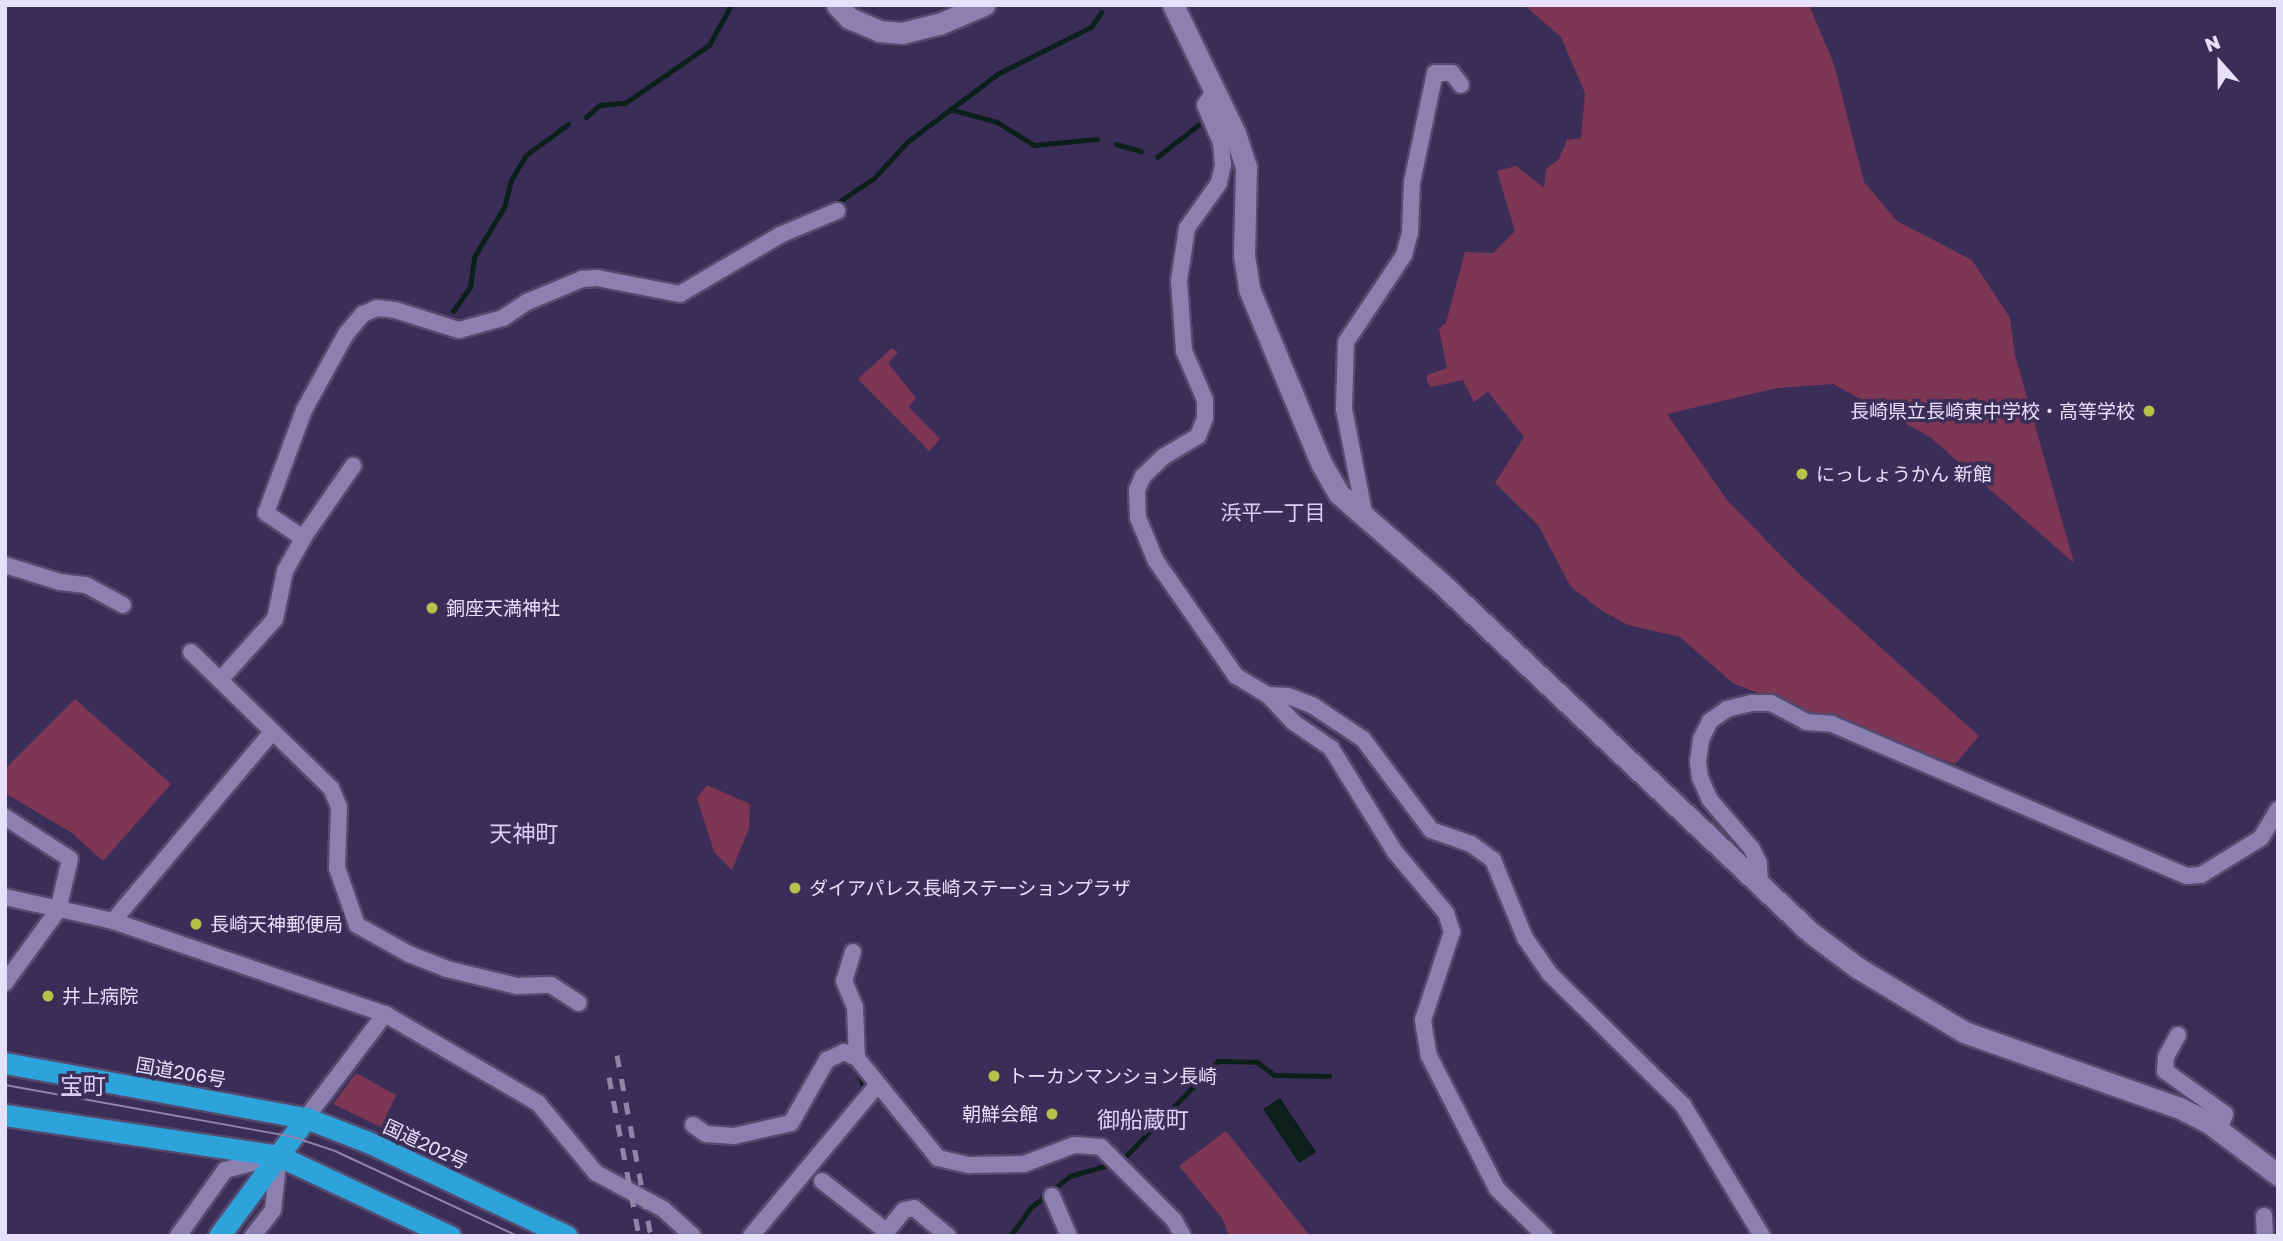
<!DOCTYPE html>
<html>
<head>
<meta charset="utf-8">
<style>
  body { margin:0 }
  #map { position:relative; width:2283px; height:1241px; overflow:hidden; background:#3a2e58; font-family:"Golos Text","Noto Sans JP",sans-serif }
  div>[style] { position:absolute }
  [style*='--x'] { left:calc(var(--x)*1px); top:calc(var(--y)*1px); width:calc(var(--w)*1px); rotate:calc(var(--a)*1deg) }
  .green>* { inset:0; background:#7e3655 }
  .water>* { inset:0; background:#0d1f1a }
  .stream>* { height:5px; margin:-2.5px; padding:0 2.5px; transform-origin:2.5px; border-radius:2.5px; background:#0d1f1a }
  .roads { filter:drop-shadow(2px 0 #55496e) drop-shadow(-2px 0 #55496e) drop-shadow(0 2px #55496e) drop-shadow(0 -2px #55496e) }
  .street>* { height:16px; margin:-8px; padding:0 8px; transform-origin:8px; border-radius:8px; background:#8c80b1 }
  .secondary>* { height:21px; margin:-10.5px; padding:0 10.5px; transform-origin:10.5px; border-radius:10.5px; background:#8c80b1 }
  .highway>* { height:21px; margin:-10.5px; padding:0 10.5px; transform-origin:10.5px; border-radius:10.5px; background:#2da3dc }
  .tram>* { height:2px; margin:-1px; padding:0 1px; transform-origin:1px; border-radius:1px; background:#8e85a7 }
  .rail>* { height:5px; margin-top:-2.5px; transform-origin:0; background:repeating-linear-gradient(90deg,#8e85a7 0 12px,transparent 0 24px) }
  .dots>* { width:19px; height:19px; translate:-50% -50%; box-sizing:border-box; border:4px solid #3a2e58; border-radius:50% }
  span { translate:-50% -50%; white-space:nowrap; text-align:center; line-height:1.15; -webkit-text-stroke:7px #3a2e58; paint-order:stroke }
  .poi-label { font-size:19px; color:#e6e0fb }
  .right { translate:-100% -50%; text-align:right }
  .left { translate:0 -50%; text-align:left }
  .street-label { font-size:19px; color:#e6e0fb }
  .neighbourhood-label { font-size:21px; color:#d8cef9 }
  .quarter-label { font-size:23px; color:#d8cef9 }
  .frame { position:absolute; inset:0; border:7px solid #e6e0fb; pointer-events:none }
  .north { position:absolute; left:2185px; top:28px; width:70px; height:70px; -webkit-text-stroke:5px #3a2e58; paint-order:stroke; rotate:339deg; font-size:19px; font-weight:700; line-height:28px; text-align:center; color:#e6e0fb }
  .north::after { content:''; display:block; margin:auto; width:24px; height:32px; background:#e6e0fb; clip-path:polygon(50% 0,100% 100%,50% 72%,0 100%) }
</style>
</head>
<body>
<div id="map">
  <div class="green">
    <i style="clip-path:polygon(1524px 5px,1809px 5px,1834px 64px,1864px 182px,1897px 221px,1972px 260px,2010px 318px,2015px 355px,2074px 563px,1930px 437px,1833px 384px,1777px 388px,1667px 414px,1727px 500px,1798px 573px,1979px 736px,1955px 764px,1734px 684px,1680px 637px,1628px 625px,1601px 610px,1571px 587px,1538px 525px,1495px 483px,1524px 437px,1488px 392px,1474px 402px,1463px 380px,1431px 387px,1427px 381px,1427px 375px,1447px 368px,1439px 328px,1446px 323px,1465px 252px,1493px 253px,1515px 231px,1497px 171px,1516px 166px,1544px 188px,1546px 169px,1559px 159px,1567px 140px,1581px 138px,1585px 93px,1561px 37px)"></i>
    <i style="clip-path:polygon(892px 348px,898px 352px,888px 363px,916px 398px,909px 407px,940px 439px,929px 451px,858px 379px)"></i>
    <i style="clip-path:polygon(75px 699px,171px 784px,103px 861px,72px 833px,5px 793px,5px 769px)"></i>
    <i style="clip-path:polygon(707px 785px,750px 804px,749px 828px,732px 870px,714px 852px,697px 798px)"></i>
    <i style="clip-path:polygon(356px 1073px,396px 1095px,381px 1127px,333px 1104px)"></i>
    <i style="clip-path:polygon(1226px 1131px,1310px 1236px,1229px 1236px,1222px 1218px,1179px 1166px)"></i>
  </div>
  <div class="water">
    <i style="clip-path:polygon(1280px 1098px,1316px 1152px,1299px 1163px,1263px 1109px)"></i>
  </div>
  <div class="stream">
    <i style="--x:950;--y:109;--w:49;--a:15.5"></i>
    <i style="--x:997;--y:122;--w:44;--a:31.9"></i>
    <i style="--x:1034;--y:145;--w:63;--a:-5.4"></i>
    <i style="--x:586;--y:117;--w:18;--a:-41"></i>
    <i style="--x:600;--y:105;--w:25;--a:-5"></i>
    <i style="--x:625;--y:103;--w:102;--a:-34.6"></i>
    <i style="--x:709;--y:45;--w:46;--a:-61.2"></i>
    <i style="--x:1116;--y:144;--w:26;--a:16"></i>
    <i style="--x:1157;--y:157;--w:52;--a:-38"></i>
    <i style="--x:840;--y:201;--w:40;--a:-34"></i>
    <i style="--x:873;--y:179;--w:50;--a:-47.4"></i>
    <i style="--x:907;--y:142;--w:115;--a:-36.9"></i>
    <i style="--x:999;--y:73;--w:103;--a:-26.6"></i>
    <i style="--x:1091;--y:27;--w:18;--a:-56"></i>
    <i style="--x:453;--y:311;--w:29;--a:-55"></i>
    <i style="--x:470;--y:287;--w:30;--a:-82"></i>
    <i style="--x:474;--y:257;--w:58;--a:-59"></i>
    <i style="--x:504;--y:207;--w:28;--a:-75"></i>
    <i style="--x:511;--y:180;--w:29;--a:-59"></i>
    <i style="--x:526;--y:155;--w:52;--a:-36.4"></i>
    <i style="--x:858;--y:1070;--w:19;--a:72"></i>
    <i style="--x:864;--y:1088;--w:9;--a:126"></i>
    <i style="--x:1010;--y:1236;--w:34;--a:-54"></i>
    <i style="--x:1030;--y:1208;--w:51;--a:-38.7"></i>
    <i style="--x:1070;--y:1176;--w:53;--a:-16.4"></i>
    <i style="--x:1121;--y:1161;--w:139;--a:-45.9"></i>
    <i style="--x:1218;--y:1061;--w:39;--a:1"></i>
    <i style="--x:1257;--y:1062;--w:21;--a:37"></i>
    <i style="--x:1274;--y:1075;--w:55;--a:1"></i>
  </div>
  <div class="roads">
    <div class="street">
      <i style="--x:1214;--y:92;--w:16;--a:125"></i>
      <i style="--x:1205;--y:105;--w:41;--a:67.2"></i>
      <i style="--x:1221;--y:143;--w:22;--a:85"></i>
      <i style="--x:1223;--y:165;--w:18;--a:103"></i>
      <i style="--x:1219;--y:183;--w:55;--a:125.4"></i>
      <i style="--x:1187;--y:228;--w:54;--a:98.6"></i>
      <i style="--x:1179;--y:281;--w:70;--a:85.9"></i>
      <i style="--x:1184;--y:351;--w:53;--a:66.8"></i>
      <i style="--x:1205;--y:400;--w:18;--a:90"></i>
      <i style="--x:1205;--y:418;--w:19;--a:111"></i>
      <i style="--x:1198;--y:436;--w:41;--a:149"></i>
      <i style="--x:1163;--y:457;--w:28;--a:136"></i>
      <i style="--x:1143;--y:476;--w:15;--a:113"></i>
      <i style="--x:1137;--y:490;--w:28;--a:88"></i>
      <i style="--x:1138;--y:518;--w:47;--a:67.3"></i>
      <i style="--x:1156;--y:561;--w:140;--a:55.2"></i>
      <i style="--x:1236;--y:676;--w:37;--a:31"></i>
      <i style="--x:1268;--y:695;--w:37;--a:47"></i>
      <i style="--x:1293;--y:722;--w:46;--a:34.4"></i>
      <i style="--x:1331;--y:748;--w:122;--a:58.4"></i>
      <i style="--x:1395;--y:852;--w:80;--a:50.1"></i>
      <i style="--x:1446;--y:913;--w:20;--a:72"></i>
      <i style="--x:1452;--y:932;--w:93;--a:108.2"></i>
      <i style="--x:1423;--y:1020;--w:36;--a:81"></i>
      <i style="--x:1429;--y:1056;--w:149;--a:62.9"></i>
      <i style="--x:1497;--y:1189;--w:67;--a:44.4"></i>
      <i style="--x:1365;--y:517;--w:110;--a:-101"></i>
      <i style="--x:1344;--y:409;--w:67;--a:-88.3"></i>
      <i style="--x:1346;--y:342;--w:105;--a:-56.3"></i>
      <i style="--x:1404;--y:255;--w:23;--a:-75"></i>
      <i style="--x:1410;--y:233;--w:51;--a:-87.8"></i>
      <i style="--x:1412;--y:182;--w:111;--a:-78.1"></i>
      <i style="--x:1435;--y:73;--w:17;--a:0"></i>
      <i style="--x:1452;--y:73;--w:15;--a:53"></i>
      <i style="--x:303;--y:538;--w:88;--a:-55.2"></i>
      <i style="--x:5;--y:565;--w:58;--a:17.2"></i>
      <i style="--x:60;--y:582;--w:26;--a:7"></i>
      <i style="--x:86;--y:585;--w:42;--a:28.4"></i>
      <i style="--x:191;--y:652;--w:195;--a:44.2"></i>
      <i style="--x:331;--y:788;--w:21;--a:67"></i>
      <i style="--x:339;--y:807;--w:61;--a:91.9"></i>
      <i style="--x:337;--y:868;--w:60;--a:70.7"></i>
      <i style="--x:357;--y:925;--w:60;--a:29.1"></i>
      <i style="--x:409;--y:954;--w:41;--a:21.5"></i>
      <i style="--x:447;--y:969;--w:72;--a:13.7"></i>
      <i style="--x:517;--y:986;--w:34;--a:-2"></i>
      <i style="--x:551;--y:985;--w:33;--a:33"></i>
      <i style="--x:220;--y:680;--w:82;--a:-48"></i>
      <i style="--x:275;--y:619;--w:49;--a:-78.2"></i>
      <i style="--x:285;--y:571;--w:38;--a:-61"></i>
      <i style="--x:303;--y:538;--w:45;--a:-146"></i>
      <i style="--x:266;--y:513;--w:110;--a:-69.7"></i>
      <i style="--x:304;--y:410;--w:87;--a:-61.1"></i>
      <i style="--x:346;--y:334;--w:26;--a:-50"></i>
      <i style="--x:363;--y:314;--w:15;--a:-23"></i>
      <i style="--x:377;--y:308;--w:18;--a:6"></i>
      <i style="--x:395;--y:310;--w:67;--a:17.4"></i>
      <i style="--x:459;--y:330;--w:46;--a:-15.3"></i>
      <i style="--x:503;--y:318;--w:29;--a:-34"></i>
      <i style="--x:527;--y:302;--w:60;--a:-22.7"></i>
      <i style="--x:582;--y:279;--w:15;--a:-4"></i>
      <i style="--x:597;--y:278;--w:85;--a:10.9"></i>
      <i style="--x:680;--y:294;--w:116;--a:-30.5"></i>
      <i style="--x:780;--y:235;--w:62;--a:-22.8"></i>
      <i style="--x:1268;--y:695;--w:20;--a:3"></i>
      <i style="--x:1288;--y:696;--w:26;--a:21"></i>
      <i style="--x:1312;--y:705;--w:61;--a:33.7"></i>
      <i style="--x:1363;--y:739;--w:114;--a:53.2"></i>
      <i style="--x:1431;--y:830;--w:42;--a:19.3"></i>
      <i style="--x:1471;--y:844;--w:27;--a:36"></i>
      <i style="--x:1493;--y:860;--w:84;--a:67.7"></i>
      <i style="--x:1525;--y:938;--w:44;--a:55.2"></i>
      <i style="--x:1550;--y:974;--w:187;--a:44.6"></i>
      <i style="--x:1683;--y:1105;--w:153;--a:58.9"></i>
      <i style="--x:5;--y:817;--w:77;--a:32.9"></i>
      <i style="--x:70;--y:859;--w:52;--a:103.2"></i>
      <i style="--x:58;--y:910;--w:90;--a:126"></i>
      <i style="--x:1760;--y:885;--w:22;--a:-93"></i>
      <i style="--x:1759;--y:863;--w:16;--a:-117"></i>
      <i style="--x:1752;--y:849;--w:65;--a:-130.6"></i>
      <i style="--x:1710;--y:800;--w:24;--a:-114"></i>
      <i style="--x:1700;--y:778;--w:17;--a:-97"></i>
      <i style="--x:1698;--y:761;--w:22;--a:-82"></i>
      <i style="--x:1701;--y:739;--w:20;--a:-63"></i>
      <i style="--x:1710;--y:721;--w:21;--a:-35"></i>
      <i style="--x:1727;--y:709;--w:25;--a:-14"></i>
      <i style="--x:1751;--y:703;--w:20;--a:0"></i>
      <i style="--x:1771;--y:703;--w:40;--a:28"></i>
      <i style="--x:1806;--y:722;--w:26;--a:4"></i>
      <i style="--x:1832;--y:724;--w:386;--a:23.2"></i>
      <i style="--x:2187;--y:876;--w:14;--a:-4"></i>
      <i style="--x:2201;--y:875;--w:70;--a:-31.7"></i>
      <i style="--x:2261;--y:838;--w:33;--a:-59"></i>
      <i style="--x:5;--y:897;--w:111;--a:12.5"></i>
      <i style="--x:113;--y:921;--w:287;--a:18.9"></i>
      <i style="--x:385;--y:1014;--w:177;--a:30.2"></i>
      <i style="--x:538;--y:1103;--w:91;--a:50.4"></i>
      <i style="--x:596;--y:1173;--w:76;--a:28.2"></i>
      <i style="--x:663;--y:1209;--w:40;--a:42"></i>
      <i style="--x:113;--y:921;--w:247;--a:-49.9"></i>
      <i style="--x:853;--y:952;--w:30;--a:107"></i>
      <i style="--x:844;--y:981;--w:28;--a:67"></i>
      <i style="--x:855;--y:1007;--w:51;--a:87.8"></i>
      <i style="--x:857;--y:1058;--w:129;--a:51"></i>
      <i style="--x:938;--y:1158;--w:32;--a:13"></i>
      <i style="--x:969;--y:1165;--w:55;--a:-1"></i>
      <i style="--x:1024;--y:1164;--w:53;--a:-20.8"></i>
      <i style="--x:1074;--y:1145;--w:27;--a:4"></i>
      <i style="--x:1101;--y:1147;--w:103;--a:45"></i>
      <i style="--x:1174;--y:1220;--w:18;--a:61"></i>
      <i style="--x:2178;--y:1035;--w:25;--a:119"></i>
      <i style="--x:2166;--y:1057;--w:14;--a:94"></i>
      <i style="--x:2165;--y:1071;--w:74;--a:35.6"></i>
      <i style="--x:2225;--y:1114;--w:18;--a:109"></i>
      <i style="--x:306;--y:1118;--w:131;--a:-52.8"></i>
      <i style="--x:693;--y:1125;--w:16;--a:35"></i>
      <i style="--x:706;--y:1134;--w:28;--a:4"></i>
      <i style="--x:734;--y:1136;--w:58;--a:-12.8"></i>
      <i style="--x:791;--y:1123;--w:73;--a:-60.3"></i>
      <i style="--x:827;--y:1060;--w:19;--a:-25"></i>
      <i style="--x:844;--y:1052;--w:14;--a:25"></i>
      <i style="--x:822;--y:1181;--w:81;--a:38"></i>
      <i style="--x:1052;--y:1196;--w:43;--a:67"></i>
      <i style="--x:2264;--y:1216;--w:20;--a:87"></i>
      <i style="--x:178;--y:1236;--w:81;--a:-54.5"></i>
      <i style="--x:225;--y:1170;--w:56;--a:-14.5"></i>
      <i style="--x:279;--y:1156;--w:54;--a:96.3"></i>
      <i style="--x:273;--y:1210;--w:33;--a:128"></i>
      <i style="--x:751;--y:1236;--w:198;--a:-50.1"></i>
      <i style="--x:883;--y:1236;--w:33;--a:-51"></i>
      <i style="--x:904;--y:1210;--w:10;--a:-11"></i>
      <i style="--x:914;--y:1208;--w:44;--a:39.5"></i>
    </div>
    <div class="secondary">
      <i style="--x:837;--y:5;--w:18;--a:47"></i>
      <i style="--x:849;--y:18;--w:33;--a:23"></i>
      <i style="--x:879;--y:31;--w:23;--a:5"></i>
      <i style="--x:902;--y:33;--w:38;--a:-14"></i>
      <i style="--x:939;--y:24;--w:49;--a:-22.9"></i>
      <i style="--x:1173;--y:5;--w:142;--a:64.2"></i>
      <i style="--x:1235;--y:133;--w:36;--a:72"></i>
      <i style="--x:1246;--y:167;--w:89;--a:91.3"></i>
      <i style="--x:1244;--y:256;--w:33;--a:81"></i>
      <i style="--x:1249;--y:289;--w:188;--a:67.5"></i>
      <i style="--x:1321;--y:463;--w:36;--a:60"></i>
      <i style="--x:1339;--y:494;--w:137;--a:41.1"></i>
      <i style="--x:1442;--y:584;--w:506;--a:43.4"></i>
      <i style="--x:1810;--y:932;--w:60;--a:36.9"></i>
      <i style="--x:1858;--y:968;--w:124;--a:31.1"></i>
      <i style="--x:1964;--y:1032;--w:229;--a:19.4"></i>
      <i style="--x:2180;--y:1108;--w:31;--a:27"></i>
      <i style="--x:2208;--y:1122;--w:88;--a:37.1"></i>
    </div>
    <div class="highway">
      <i style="--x:5;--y:1063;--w:306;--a:10.4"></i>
      <i style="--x:306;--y:1118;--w:66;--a:21.2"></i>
      <i style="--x:368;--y:1142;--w:220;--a:25.3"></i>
      <i style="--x:5;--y:1115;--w:277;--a:8.5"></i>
      <i style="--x:279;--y:1156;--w:189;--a:25.1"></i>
      <i style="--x:219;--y:1236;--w:147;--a:-53.6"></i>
    </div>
  </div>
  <div class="tram">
    <i style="--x:5;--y:1085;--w:293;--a:10.2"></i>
    <i style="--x:293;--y:1137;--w:44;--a:18.4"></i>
    <i style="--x:335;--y:1151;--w:201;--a:25"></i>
  </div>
  <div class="rail">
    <i style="--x:617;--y:1055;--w:184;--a:79.4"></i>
    <i style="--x:609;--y:1077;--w:162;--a:79.3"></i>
  </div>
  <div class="dots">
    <i style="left:2149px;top:411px;background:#b4c24a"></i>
    <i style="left:1802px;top:474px;background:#b4c24a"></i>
    <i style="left:432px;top:608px;background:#b4c24a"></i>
    <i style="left:795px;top:888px;background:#b4c24a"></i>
    <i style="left:196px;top:924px;background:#b4c24a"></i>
    <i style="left:48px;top:996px;background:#b4c24a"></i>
    <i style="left:994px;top:1076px;background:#b4c24a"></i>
    <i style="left:1052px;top:1114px;background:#b4c24a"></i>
  </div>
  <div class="poi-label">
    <span class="right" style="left:2135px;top:411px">長崎県立長崎東中学校・高等学校</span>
    <span class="left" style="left:1816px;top:474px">にっしょうかん 新館</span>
    <span class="left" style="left:446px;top:608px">銅座天満神社</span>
    <span class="left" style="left:809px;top:888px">ダイアパレス長崎ステーションプラザ</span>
    <span class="left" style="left:210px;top:924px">長崎天神郵便局</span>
    <span class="left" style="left:62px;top:996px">井上病院</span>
    <span class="left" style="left:1008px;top:1076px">トーカンマンション長崎</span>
    <span class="right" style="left:1038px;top:1114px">朝鮮会館</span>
  </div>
  <div class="street-label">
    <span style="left:181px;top:1072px;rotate:10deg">国道206号</span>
    <span style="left:426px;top:1144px;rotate:25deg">国道202号</span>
  </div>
  <div class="neighbourhood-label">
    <span style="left:1273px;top:512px">浜平一丁目</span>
  </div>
  <div class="quarter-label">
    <span style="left:524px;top:833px">天神町</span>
    <span style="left:83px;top:1085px">宝町</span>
    <span style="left:1143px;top:1119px">御船蔵町</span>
  </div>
  <div class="frame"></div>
  <div class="north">N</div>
</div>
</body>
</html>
